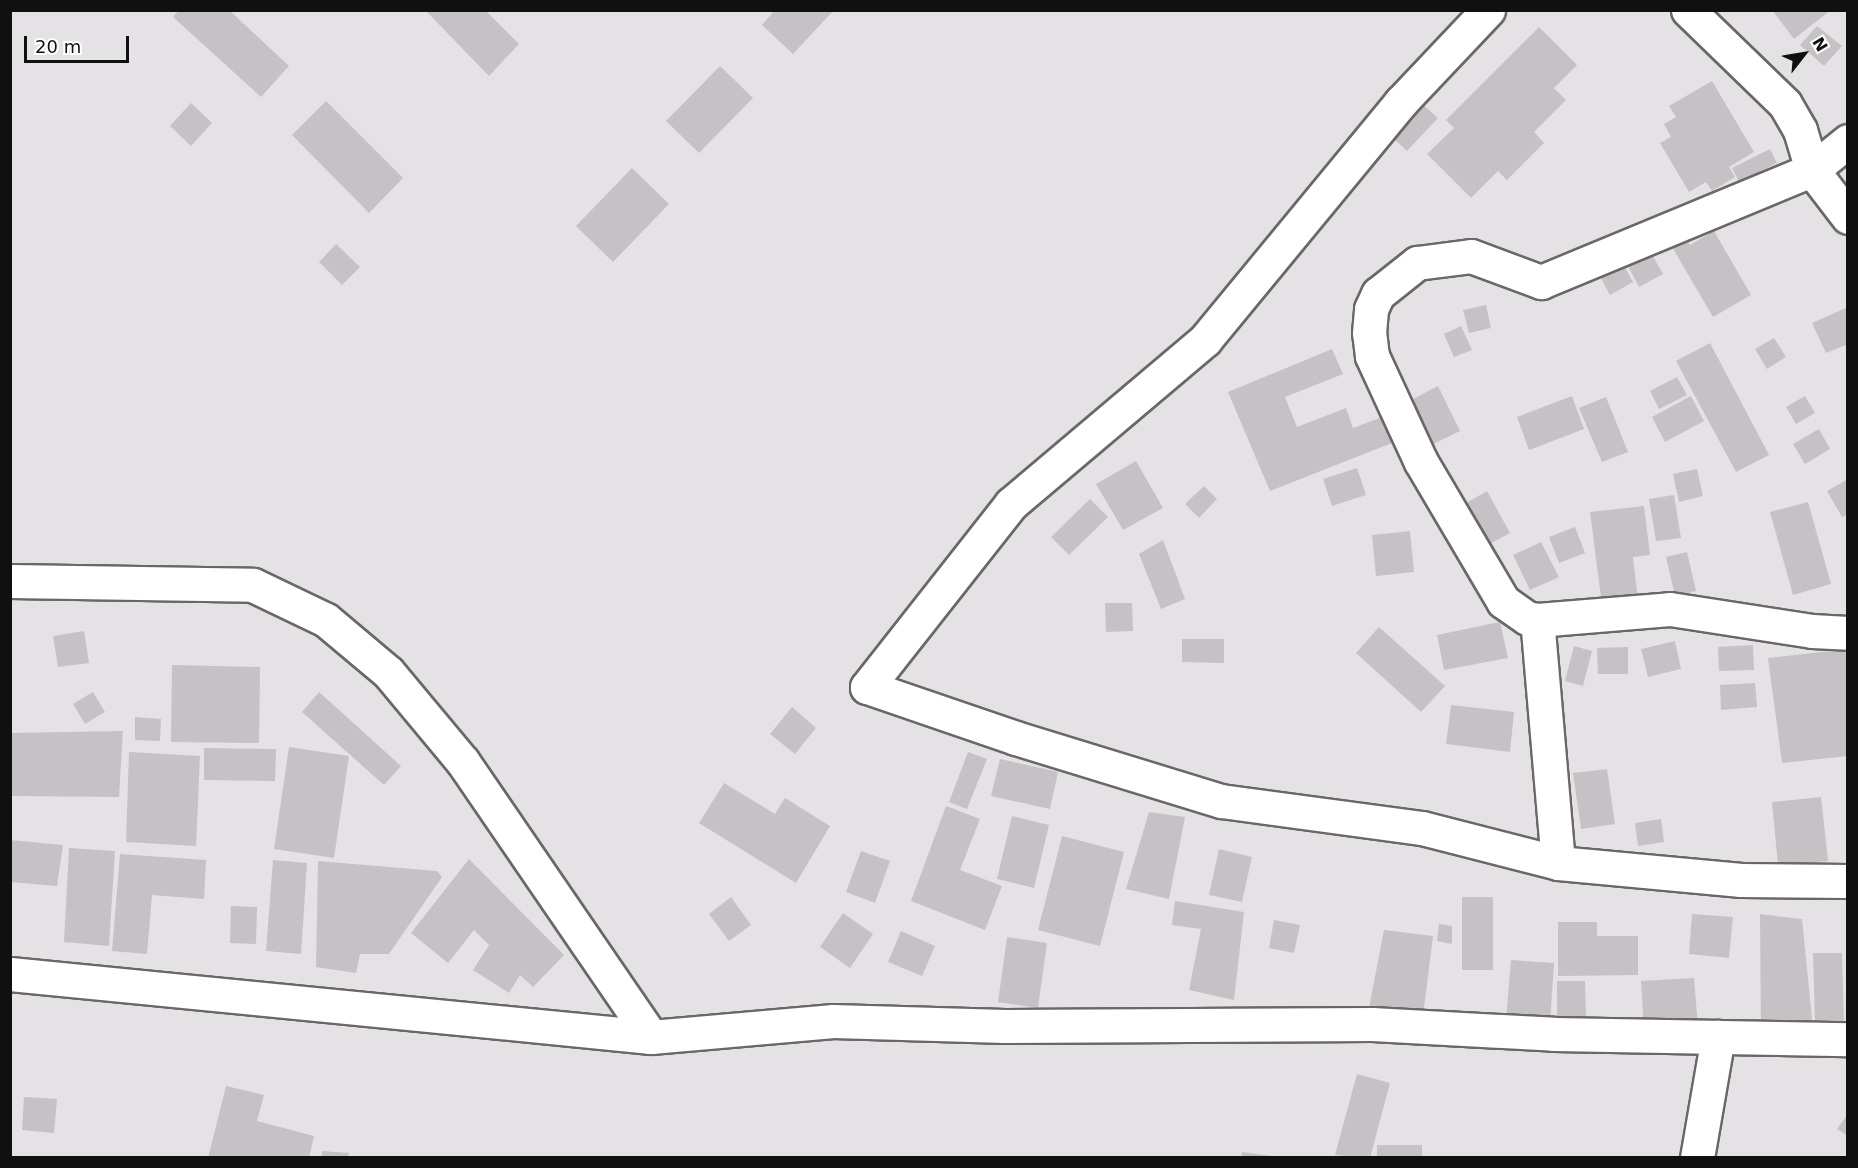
<!DOCTYPE html>
<html>
<head>
<meta charset="utf-8">
<style>
  body { margin:0 }
  #map { position:relative; width:1858px; height:1168px; overflow:hidden; background:#e5e2e5; font-family:"DejaVu Sans",sans-serif }
  div>[style] { position:absolute }
  [style*='--x'] { left:calc(var(--x)*1px); top:calc(var(--y)*1px); width:calc(var(--w)*1px); rotate:calc(var(--a)*1deg) }
  .building>* { inset:0; background:#c5c1c4 }
  .roads { filter:drop-shadow(2px 0 #6a6769) drop-shadow(-2px 0 #6a6769) drop-shadow(0 2px #6a6769) drop-shadow(0 -2px #6a6769) }
  .minor>* { height:33px; margin:-16.5px; padding:0 16.5px; transform-origin:16.5px; border-radius:16.5px; background:#fff }
  span { translate:-50% -50%; white-space:nowrap; text-align:center; line-height:1.15; -webkit-text-stroke:5px #fff; paint-order:stroke }
  .frame { position:absolute; inset:0; border:12px solid #111010; pointer-events:none }
  .north { position:absolute; left:1774px; top:24px; width:60px; height:60px; -webkit-text-stroke:4px #fff; paint-order:stroke; rotate:59deg; font-size:16px; font-weight:700; line-height:24px; text-align:center; color:#111010 }
  .north::after { content:''; display:block; margin:auto; width:21px; height:27px; background:#111010; clip-path:polygon(50% 0,100% 100%,50% 72%,0 100%) }
  .scale { position:absolute; left:24px; top:36px; width:105px; height:27px; box-sizing:border-box; border:3px solid #111010; border-top:0; padding-left:8px; font-size:18px; line-height:21px; white-space:nowrap; color:#111010; -webkit-text-stroke:4px #fff; paint-order:stroke }
</style>
</head>
<body>
<div id="map">
  <div class="building">
    <i style="clip-path:polygon(179px 10px,229px 10px,289px 66px,261px 97px,173px 17px)"></i>
    <i style="clip-path:polygon(425px 10px,485px 10px,519px 44px,489px 76px)"></i>
    <i style="clip-path:polygon(775px 10px,834px 10px,793px 54px,762px 25px)"></i>
    <i style="clip-path:polygon(1772px 10px,1831px 10px,1794px 39px)"></i>
    <i style="clip-path:polygon(1817px 26px,1842px 46px,1824px 66px,1800px 45px)"></i>
    <i style="clip-path:polygon(1539px 27px,1577px 65px,1554px 88px,1566px 100px,1534px 132px,1544px 143px,1507px 180px,1498px 171px,1471px 198px,1427px 154px,1454px 128px,1446px 120px)"></i>
    <i style="clip-path:polygon(720px 66px,753px 98px,699px 153px,666px 121px)"></i>
    <i style="clip-path:polygon(1712px 81px,1754px 152px,1729px 167px,1735px 177px,1712px 191px,1706px 182px,1689px 192px,1660px 143px,1671px 137px,1664px 124px,1676px 117px,1669px 106px)"></i>
    <i style="clip-path:polygon(326px 101px,403px 178px,369px 213px,292px 135px)"></i>
    <i style="clip-path:polygon(191px 103px,212px 123px,191px 146px,170px 126px)"></i>
    <i style="clip-path:polygon(1422px 104px,1438px 118px,1407px 151px,1391px 136px)"></i>
    <i style="clip-path:polygon(1770px 149px,1777px 163px,1739px 182px,1732px 168px)"></i>
    <i style="clip-path:polygon(632px 168px,669px 204px,613px 262px,576px 226px)"></i>
    <i style="clip-path:polygon(1714px 231px,1751px 295px,1713px 317px,1672px 247px,1686px 239px,1690px 245px)"></i>
    <i style="clip-path:polygon(336px 244px,360px 267px,342px 285px,319px 262px)"></i>
    <i style="clip-path:polygon(1650px 251px,1663px 274px,1639px 287px,1627px 264px)"></i>
    <i style="clip-path:polygon(1619px 257px,1633px 282px,1610px 295px,1596px 269px)"></i>
    <i style="clip-path:polygon(1486px 305px,1491px 328px,1469px 333px,1463px 310px)"></i>
    <i style="clip-path:polygon(1848px 307px,1848px 344px,1826px 353px,1812px 323px)"></i>
    <i style="clip-path:polygon(1461px 326px,1472px 350px,1454px 357px,1444px 334px)"></i>
    <i style="clip-path:polygon(1774px 338px,1786px 357px,1767px 369px,1755px 349px)"></i>
    <i style="clip-path:polygon(1710px 343px,1769px 455px,1736px 472px,1676px 361px)"></i>
    <i style="clip-path:polygon(1332px 349px,1343px 374px,1285px 397px,1297px 427px,1346px 408px,1353px 428px,1382px 417px,1392px 443px,1270px 491px,1228px 392px)"></i>
    <i style="clip-path:polygon(1677px 377px,1687px 395px,1659px 409px,1650px 391px)"></i>
    <i style="clip-path:polygon(1438px 386px,1460px 431px,1431px 445px,1409px 401px)"></i>
    <i style="clip-path:polygon(1572px 396px,1584px 429px,1529px 450px,1517px 417px)"></i>
    <i style="clip-path:polygon(1691px 396px,1704px 421px,1665px 442px,1652px 417px)"></i>
    <i style="clip-path:polygon(1805px 396px,1815px 413px,1796px 424px,1786px 407px)"></i>
    <i style="clip-path:polygon(1606px 397px,1628px 452px,1602px 462px,1579px 408px)"></i>
    <i style="clip-path:polygon(1819px 429px,1830px 449px,1805px 464px,1793px 444px)"></i>
    <i style="clip-path:polygon(1136px 461px,1163px 508px,1123px 530px,1096px 484px)"></i>
    <i style="clip-path:polygon(1357px 468px,1366px 495px,1332px 506px,1323px 479px)"></i>
    <i style="clip-path:polygon(1697px 469px,1703px 496px,1679px 502px,1673px 474px)"></i>
    <i style="clip-path:polygon(1848px 479px,1848px 514px,1842px 517px,1827px 491px)"></i>
    <i style="clip-path:polygon(1204px 486px,1217px 499px,1199px 518px,1185px 504px)"></i>
    <i style="clip-path:polygon(1487px 491px,1510px 533px,1484px 547px,1461px 506px)"></i>
    <i style="clip-path:polygon(1674px 495px,1681px 538px,1656px 541px,1649px 499px)"></i>
    <i style="clip-path:polygon(1090px 499px,1108px 517px,1069px 555px,1051px 537px)"></i>
    <i style="clip-path:polygon(1808px 502px,1831px 584px,1793px 595px,1770px 512px)"></i>
    <i style="clip-path:polygon(1644px 506px,1650px 555px,1633px 557px,1639px 609px,1603px 613px,1590px 512px)"></i>
    <i style="clip-path:polygon(1575px 527px,1585px 553px,1559px 563px,1549px 537px)"></i>
    <i style="clip-path:polygon(1410px 531px,1414px 572px,1376px 576px,1372px 535px)"></i>
    <i style="clip-path:polygon(1163px 540px,1185px 599px,1161px 609px,1139px 554px)"></i>
    <i style="clip-path:polygon(1541px 542px,1559px 577px,1530px 590px,1513px 555px)"></i>
    <i style="clip-path:polygon(1687px 552px,1696px 591px,1675px 596px,1666px 557px)"></i>
    <i style="clip-path:polygon(1105px 603px,1132px 603px,1133px 631px,1106px 632px)"></i>
    <i style="clip-path:polygon(1500px 622px,1508px 658px,1444px 670px,1437px 635px)"></i>
    <i style="clip-path:polygon(1379px 627px,1445px 686px,1421px 712px,1356px 653px)"></i>
    <i style="clip-path:polygon(84px 631px,89px 663px,58px 667px,53px 636px)"></i>
    <i style="clip-path:polygon(1182px 639px,1224px 639px,1224px 663px,1182px 662px)"></i>
    <i style="clip-path:polygon(1675px 641px,1681px 669px,1648px 677px,1641px 649px)"></i>
    <i style="clip-path:polygon(1753px 645px,1754px 670px,1719px 671px,1718px 647px)"></i>
    <i style="clip-path:polygon(1574px 646px,1592px 651px,1583px 686px,1565px 681px)"></i>
    <i style="clip-path:polygon(1628px 647px,1628px 674px,1598px 674px,1597px 648px)"></i>
    <i style="clip-path:polygon(1848px 649px,1848px 756px,1782px 763px,1768px 658px)"></i>
    <i style="clip-path:polygon(172px 665px,260px 667px,259px 743px,171px 742px)"></i>
    <i style="clip-path:polygon(1755px 683px,1757px 707px,1721px 710px,1720px 685px)"></i>
    <i style="clip-path:polygon(93px 692px,105px 712px,85px 724px,73px 704px)"></i>
    <i style="clip-path:polygon(319px 692px,401px 766px,384px 785px,302px 712px)"></i>
    <i style="clip-path:polygon(1451px 705px,1514px 712px,1510px 752px,1446px 744px)"></i>
    <i style="clip-path:polygon(792px 707px,816px 728px,795px 754px,770px 734px)"></i>
    <i style="clip-path:polygon(135px 717px,161px 719px,160px 741px,135px 740px)"></i>
    <i style="clip-path:polygon(123px 731px,119px 797px,10px 796px,10px 733px)"></i>
    <i style="clip-path:polygon(289px 747px,349px 756px,334px 858px,274px 849px)"></i>
    <i style="clip-path:polygon(204px 748px,276px 749px,275px 781px,204px 780px)"></i>
    <i style="clip-path:polygon(129px 752px,200px 756px,196px 846px,126px 842px)"></i>
    <i style="clip-path:polygon(968px 752px,987px 759px,967px 809px,949px 802px)"></i>
    <i style="clip-path:polygon(1000px 759px,1058px 772px,1050px 809px,991px 796px)"></i>
    <i style="clip-path:polygon(1607px 769px,1615px 824px,1581px 829px,1573px 773px)"></i>
    <i style="clip-path:polygon(724px 783px,775px 814px,785px 798px,830px 826px,796px 883px,699px 823px)"></i>
    <i style="clip-path:polygon(1821px 797px,1828px 861px,1778px 865px,1772px 802px)"></i>
    <i style="clip-path:polygon(946px 806px,980px 819px,960px 870px,1002px 886px,985px 930px,911px 901px)"></i>
    <i style="clip-path:polygon(1149px 812px,1185px 817px,1169px 899px,1126px 889px)"></i>
    <i style="clip-path:polygon(1012px 816px,1049px 825px,1034px 888px,997px 879px)"></i>
    <i style="clip-path:polygon(1661px 819px,1664px 842px,1638px 846px,1635px 823px)"></i>
    <i style="clip-path:polygon(1062px 836px,1124px 852px,1100px 946px,1038px 930px)"></i>
    <i style="clip-path:polygon(10px 840px,63px 845px,57px 886px,10px 882px)"></i>
    <i style="clip-path:polygon(69px 848px,115px 851px,109px 946px,64px 942px)"></i>
    <i style="clip-path:polygon(1219px 849px,1252px 857px,1242px 902px,1209px 895px)"></i>
    <i style="clip-path:polygon(861px 851px,890px 861px,875px 903px,846px 892px)"></i>
    <i style="clip-path:polygon(120px 854px,206px 860px,204px 899px,152px 895px,147px 954px,112px 951px)"></i>
    <i style="clip-path:polygon(469px 859px,564px 955px,533px 987px,520px 975px,509px 993px,473px 970px,489px 945px,474px 930px,448px 963px,411px 933px)"></i>
    <i style="clip-path:polygon(273px 860px,307px 863px,301px 954px,266px 951px)"></i>
    <i style="clip-path:polygon(318px 861px,437px 871px,442px 877px,389px 954px,360px 954px,356px 973px,316px 967px)"></i>
    <i style="clip-path:polygon(731px 897px,751px 925px,729px 941px,709px 914px)"></i>
    <i style="clip-path:polygon(1462px 897px,1493px 897px,1493px 970px,1462px 970px)"></i>
    <i style="clip-path:polygon(1175px 901px,1244px 912px,1234px 1000px,1189px 990px,1201px 929px,1172px 925px)"></i>
    <i style="clip-path:polygon(231px 906px,257px 907px,256px 944px,230px 943px)"></i>
    <i style="clip-path:polygon(843px 913px,873px 934px,850px 968px,820px 947px)"></i>
    <i style="clip-path:polygon(1692px 914px,1733px 917px,1729px 958px,1689px 954px)"></i>
    <i style="clip-path:polygon(1760px 914px,1802px 919px,1814px 1038px,1761px 1036px)"></i>
    <i style="clip-path:polygon(1274px 920px,1300px 925px,1294px 953px,1269px 948px)"></i>
    <i style="clip-path:polygon(1558px 922px,1597px 922px,1597px 936px,1638px 936px,1638px 975px,1558px 976px)"></i>
    <i style="clip-path:polygon(1439px 924px,1452px 926px,1452px 944px,1437px 941px)"></i>
    <i style="clip-path:polygon(1384px 930px,1433px 936px,1423px 1016px,1368px 1013px)"></i>
    <i style="clip-path:polygon(901px 931px,935px 946px,922px 976px,888px 962px)"></i>
    <i style="clip-path:polygon(1007px 937px,1047px 943px,1038px 1008px,998px 1002px)"></i>
    <i style="clip-path:polygon(1813px 953px,1842px 953px,1844px 1025px,1815px 1025px)"></i>
    <i style="clip-path:polygon(1511px 960px,1554px 963px,1550px 1023px,1506px 1020px)"></i>
    <i style="clip-path:polygon(1694px 978px,1698px 1027px,1644px 1030px,1641px 981px)"></i>
    <i style="clip-path:polygon(1557px 981px,1585px 981px,1586px 1017px,1557px 1018px)"></i>
    <i style="clip-path:polygon(1357px 1074px,1390px 1083px,1370px 1158px,1335px 1155px)"></i>
    <i style="clip-path:polygon(226px 1086px,264px 1095px,257px 1121px,314px 1136px,309px 1158px,208px 1158px)"></i>
    <i style="clip-path:polygon(24px 1097px,57px 1099px,54px 1133px,22px 1130px)"></i>
    <i style="clip-path:polygon(1848px 1114px,1848px 1136px,1837px 1129px)"></i>
    <i style="clip-path:polygon(1377px 1145px,1422px 1145px,1422px 1158px,1377px 1158px)"></i>
    <i style="clip-path:polygon(322px 1151px,349px 1153px,348px 1158px,322px 1158px)"></i>
    <i style="clip-path:polygon(1242px 1152px,1272px 1156px,1272px 1158px,1241px 1158px)"></i>
  </div>
  <div class="roads">
    <div class="minor">
      <i style="--x:1488;--y:10;--w:127;--a:133.4"></i>
      <i style="--x:1401;--y:102;--w:308;--a:129.5"></i>
      <i style="--x:1205;--y:340;--w:254;--a:139.8"></i>
      <i style="--x:1011;--y:504;--w:233;--a:128.2"></i>
      <i style="--x:867;--y:687;--w:157;--a:18.9"></i>
      <i style="--x:1016;--y:738;--w:214;--a:17.1"></i>
      <i style="--x:1221;--y:801;--w:203;--a:7.7"></i>
      <i style="--x:1422;--y:828;--w:140;--a:14.4"></i>
      <i style="--x:1558;--y:863;--w:184;--a:5.3"></i>
      <i style="--x:1741;--y:880;--w:107;--a:0.5"></i>
      <i style="--x:1688;--y:10;--w:135;--a:44.1"></i>
      <i style="--x:1785;--y:104;--w:30;--a:60"></i>
      <i style="--x:1800;--y:130;--w:42;--a:73.3"></i>
      <i style="--x:1812;--y:170;--w:59;--a:52.5"></i>
      <i style="--x:10;--y:581;--w:243;--a:0.9"></i>
      <i style="--x:253;--y:585;--w:81;--a:25.6"></i>
      <i style="--x:326;--y:620;--w:81;--a:40"></i>
      <i style="--x:388;--y:672;--w:117;--a:50.2"></i>
      <i style="--x:463;--y:762;--w:333;--a:55.6"></i>
      <i style="--x:1537;--y:620;--w:133;--a:-4.7"></i>
      <i style="--x:1670;--y:609;--w:144;--a:8.8"></i>
      <i style="--x:1812;--y:631;--w:36;--a:3"></i>
      <i style="--x:1558;--y:863;--w:244;--a:-94.9"></i>
      <i style="--x:1537;--y:620;--w:10;--a:-169"></i>
      <i style="--x:1527;--y:618;--w:29;--a:-145"></i>
      <i style="--x:1503;--y:601;--w:161;--a:-120.5"></i>
      <i style="--x:1421;--y:462;--w:117;--a:-114.8"></i>
      <i style="--x:1372;--y:356;--w:23;--a:-97"></i>
      <i style="--x:1369;--y:333;--w:24;--a:-85"></i>
      <i style="--x:1371;--y:309;--w:17;--a:-65"></i>
      <i style="--x:1378;--y:294;--w:50;--a:-38.5"></i>
      <i style="--x:1417;--y:263;--w:54;--a:-7.4"></i>
      <i style="--x:1471;--y:256;--w:75;--a:20.4"></i>
      <i style="--x:1541;--y:282;--w:293;--a:-22.5"></i>
      <i style="--x:1812;--y:170;--w:46;--a:-38.9"></i>
      <i style="--x:10;--y:974;--w:644;--a:5.61"></i>
      <i style="--x:651;--y:1037;--w:183;--a:-5"></i>
      <i style="--x:833;--y:1021;--w:172;--a:1.7"></i>
      <i style="--x:1005;--y:1026;--w:367;--a:-0.3"></i>
      <i style="--x:1372;--y:1024;--w:182;--a:3.1"></i>
      <i style="--x:1554;--y:1034;--w:294;--a:1"></i>
      <i style="--x:1697;--y:1158;--w:123;--a:-80.2"></i>
    </div>
  </div>
  <div class="frame"></div>
  <div class="north">N</div>
  <div class="scale">20 m</div>
</div>
</body>
</html>
